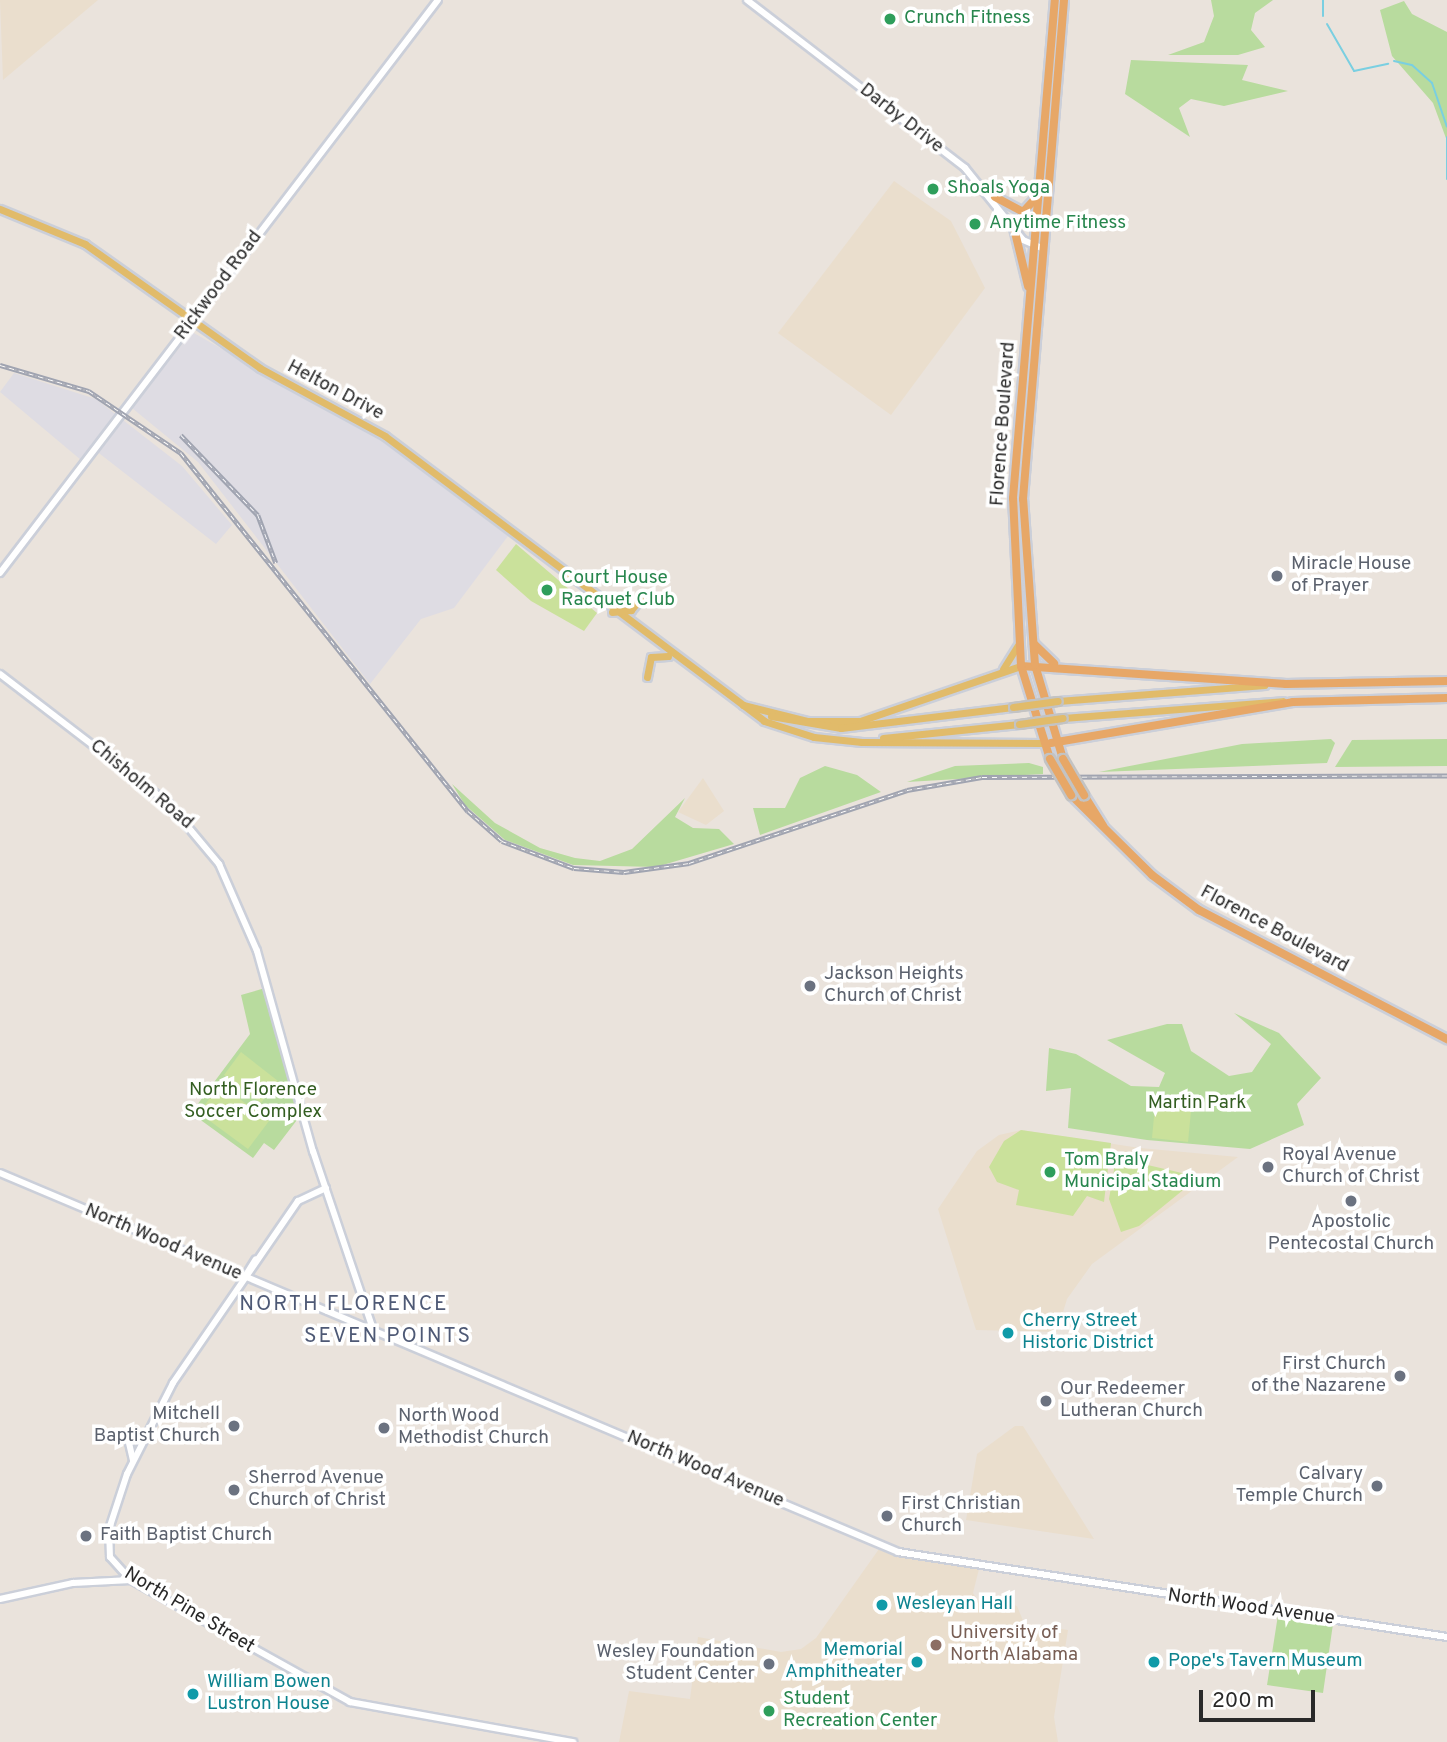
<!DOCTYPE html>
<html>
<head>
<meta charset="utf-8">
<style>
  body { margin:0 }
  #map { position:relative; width:1447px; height:1742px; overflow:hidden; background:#eae3dc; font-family:Overpass,sans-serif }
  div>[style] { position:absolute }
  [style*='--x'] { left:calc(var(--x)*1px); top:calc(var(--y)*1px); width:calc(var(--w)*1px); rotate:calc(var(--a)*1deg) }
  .industrial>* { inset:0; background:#dedce3 }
  .education>* { inset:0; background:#eadecd }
  .green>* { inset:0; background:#b8db9e }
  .pitch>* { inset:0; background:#cae19b }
  .stream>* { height:2px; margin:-1px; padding:0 1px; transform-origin:1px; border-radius:1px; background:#7acfe1 }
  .roads { filter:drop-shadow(2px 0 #cbcfd9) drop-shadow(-2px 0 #cbcfd9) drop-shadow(0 2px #cbcfd9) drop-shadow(0 -2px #cbcfd9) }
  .secondary>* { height:6px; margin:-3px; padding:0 3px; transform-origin:3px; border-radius:3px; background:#fff }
  .primary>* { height:7px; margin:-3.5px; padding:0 3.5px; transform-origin:3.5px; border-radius:3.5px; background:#e1bb6a }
  .trunk>* { height:8px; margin:-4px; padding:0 4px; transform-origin:4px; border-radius:4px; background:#e7a767 }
  .rail>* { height:4.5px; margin-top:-2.25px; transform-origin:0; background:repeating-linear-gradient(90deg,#fff 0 5px,#a0a4b1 0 10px); box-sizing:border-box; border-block:2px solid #a0a4b1 }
  .bridges { filter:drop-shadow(2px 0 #c3c3c3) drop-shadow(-2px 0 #c3c3c3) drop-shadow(0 2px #c3c3c3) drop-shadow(0 -2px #c3c3c3) }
  .primary-bridge>* { height:7px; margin:-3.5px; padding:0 3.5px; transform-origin:3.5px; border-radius:3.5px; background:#e1bb6a }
  .trunk-bridge>* { height:8px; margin:-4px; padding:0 4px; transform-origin:4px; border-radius:4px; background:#e7a767 }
  .dots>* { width:19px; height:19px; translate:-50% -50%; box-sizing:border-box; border:4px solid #fff; border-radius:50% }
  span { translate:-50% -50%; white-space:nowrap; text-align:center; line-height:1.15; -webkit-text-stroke:7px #fff; paint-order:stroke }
  .leisure-label { font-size:19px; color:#27864d }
  .left { translate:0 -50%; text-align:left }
  .street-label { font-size:19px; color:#292929 }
  .worship-label { font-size:19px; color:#5b616d }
  .right { translate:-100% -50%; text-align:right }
  .park-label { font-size:19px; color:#335e21 }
  .culture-label { font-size:19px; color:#0d838f }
  .education-label { font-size:19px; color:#785e54 }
  .neighbourhood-label { font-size:21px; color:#4e5975; letter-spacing:2px }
  .scale { position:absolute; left:1199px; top:1690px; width:116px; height:32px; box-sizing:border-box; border:4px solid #292929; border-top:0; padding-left:9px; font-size:21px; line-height:24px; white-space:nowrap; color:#292929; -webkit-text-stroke:5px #fff; paint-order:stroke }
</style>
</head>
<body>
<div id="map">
  <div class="industrial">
    <i style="clip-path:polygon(192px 332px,375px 436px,508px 536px,454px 608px,421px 619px,370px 684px,198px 462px,132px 408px)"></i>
    <i style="clip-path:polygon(14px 373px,96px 399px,182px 466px,232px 525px,216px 544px,91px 447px,81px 460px,0 392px)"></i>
  </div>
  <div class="education">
    <i style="clip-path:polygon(0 0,98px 0,3px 80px)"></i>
    <i style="clip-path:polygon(894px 181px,951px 221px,985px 288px,891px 415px,778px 333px)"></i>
    <i style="clip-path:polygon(703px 778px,724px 811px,706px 825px,678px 812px)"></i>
    <i style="clip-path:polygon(1021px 1130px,1140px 1148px,1238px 1157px,1092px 1264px,1067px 1299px,1057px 1332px,976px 1330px,938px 1209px,977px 1151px,999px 1135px)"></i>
    <i style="clip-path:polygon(1015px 1426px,1023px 1426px,1094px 1539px,966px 1520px,977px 1454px)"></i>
    <i style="clip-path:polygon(879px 1549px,979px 1569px,973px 1593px,980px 1603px,986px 1607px,990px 1598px,1017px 1606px,1024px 1623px,1068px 1630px,1054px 1717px,1058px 1742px,619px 1742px,629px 1691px,690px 1699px,698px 1637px,781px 1652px,801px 1649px,816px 1638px)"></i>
  </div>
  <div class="green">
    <i style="clip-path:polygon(1211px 0,1273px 0,1255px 13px,1251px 30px,1265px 47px,1238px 55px,1168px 55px,1204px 42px,1214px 16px)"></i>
    <i style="clip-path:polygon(1404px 1px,1412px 14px,1447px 32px,1447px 141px,1433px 103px,1392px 56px,1380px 10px)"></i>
    <i style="clip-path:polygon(1131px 60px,1248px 65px,1242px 80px,1288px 91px,1224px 106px,1191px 99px,1179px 108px,1190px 137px,1125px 94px)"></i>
    <i style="clip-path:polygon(1331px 739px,1335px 743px,1327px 763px,1099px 772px,1242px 744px)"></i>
    <i style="clip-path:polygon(1447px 739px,1447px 766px,1335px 767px,1352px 740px)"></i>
    <i style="clip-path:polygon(1029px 763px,1043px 767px,1043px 774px,907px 782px,955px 766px)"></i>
    <i style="clip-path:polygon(825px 766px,857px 775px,881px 792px,760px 835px,753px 808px,785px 808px,800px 778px)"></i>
    <i style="clip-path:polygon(452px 784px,495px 823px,540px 848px,575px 858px,600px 861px,632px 849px,685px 798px,675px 817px,693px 828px,719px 829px,734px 844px,656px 867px,573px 865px,505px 840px,465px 805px)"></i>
    <i style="clip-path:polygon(265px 988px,300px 1116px,274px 1150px,264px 1143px,253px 1158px,191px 1113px,250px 1034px,241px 995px)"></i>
    <i style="clip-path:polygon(1234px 1013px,1279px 1033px,1321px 1078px,1297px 1104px,1304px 1125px,1250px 1149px,1147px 1140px,1068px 1128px,1071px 1088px,1046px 1091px,1049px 1048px,1076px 1054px,1131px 1086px,1159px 1087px,1165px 1073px,1107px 1040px,1167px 1024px,1182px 1024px,1191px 1051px,1229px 1076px,1252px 1072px,1271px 1044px)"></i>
    <i style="clip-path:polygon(1278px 1615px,1333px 1624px,1323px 1693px,1267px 1685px)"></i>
  </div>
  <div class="pitch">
    <i style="clip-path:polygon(516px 544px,597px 613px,584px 631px,531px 601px,496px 570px)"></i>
    <i style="clip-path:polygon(241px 1052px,278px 1081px,261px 1103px,224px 1075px)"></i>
    <i style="clip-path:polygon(220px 1084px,269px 1121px,248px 1149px,199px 1113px)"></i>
    <i style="clip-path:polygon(1155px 1106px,1191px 1111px,1188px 1142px,1152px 1138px)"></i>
    <i style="clip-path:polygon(1021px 1130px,1111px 1143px,1104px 1202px,1087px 1196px,1073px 1216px,1016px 1205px,1019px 1190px,997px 1182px,989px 1167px,1004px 1141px)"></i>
    <i style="clip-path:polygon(1122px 1159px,1199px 1177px,1139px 1226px,1121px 1232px,1109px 1199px,1115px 1164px)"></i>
  </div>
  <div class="stream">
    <i style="--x:1323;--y:0;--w:16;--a:90"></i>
    <i style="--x:1327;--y:24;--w:54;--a:60.1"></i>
    <i style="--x:1354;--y:71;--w:35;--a:-12"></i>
    <i style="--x:1394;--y:61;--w:18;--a:13"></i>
    <i style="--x:1412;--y:65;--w:27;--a:42"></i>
    <i style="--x:1432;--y:83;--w:46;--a:71.2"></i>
    <i style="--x:1447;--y:137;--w:42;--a:90"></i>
  </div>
  <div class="roads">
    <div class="secondary">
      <i style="--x:747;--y:0;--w:275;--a:37.6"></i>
      <i style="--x:965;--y:168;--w:92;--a:51.1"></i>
      <i style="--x:1023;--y:240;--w:21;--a:23"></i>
      <i style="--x:0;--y:573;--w:721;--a:-52.61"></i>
      <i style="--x:0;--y:674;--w:212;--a:37.5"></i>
      <i style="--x:168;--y:803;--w:80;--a:50.1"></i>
      <i style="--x:219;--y:864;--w:95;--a:66.4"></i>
      <i style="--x:257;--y:951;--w:208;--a:74.4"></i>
      <i style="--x:313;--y:1151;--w:191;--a:71.4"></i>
      <i style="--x:0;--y:1173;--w:975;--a:22.88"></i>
      <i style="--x:898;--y:1552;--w:556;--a:8.8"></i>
      <i style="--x:326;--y:1188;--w:31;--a:155"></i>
      <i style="--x:298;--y:1201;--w:221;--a:124.5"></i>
      <i style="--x:173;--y:1383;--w:102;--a:116.8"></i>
      <i style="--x:127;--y:1474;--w:58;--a:108.1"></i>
      <i style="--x:109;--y:1529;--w:28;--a:88"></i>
      <i style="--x:110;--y:1557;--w:31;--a:48"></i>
      <i style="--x:131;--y:1580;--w:251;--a:29.1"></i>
      <i style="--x:350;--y:1702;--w:227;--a:10.2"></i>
      <i style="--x:244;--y:1278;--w:22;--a:-58"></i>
      <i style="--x:129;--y:1443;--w:18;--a:77"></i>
      <i style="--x:0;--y:1599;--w:75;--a:-12.4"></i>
      <i style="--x:73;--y:1583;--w:58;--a:-3"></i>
    </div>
    <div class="primary">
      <i style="--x:0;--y:209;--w:92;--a:22.4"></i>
      <i style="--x:85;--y:244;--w:214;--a:35.3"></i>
      <i style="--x:260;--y:368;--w:142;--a:28.5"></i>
      <i style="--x:385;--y:436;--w:474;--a:36.9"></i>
      <i style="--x:764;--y:721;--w:52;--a:17.7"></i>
      <i style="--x:814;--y:737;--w:48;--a:5.9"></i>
      <i style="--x:862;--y:742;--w:181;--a:0.3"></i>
      <i style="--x:612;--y:612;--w:19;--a:-6"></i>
      <i style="--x:631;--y:610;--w:14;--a:-51"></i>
      <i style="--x:1003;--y:669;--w:28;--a:-58"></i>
      <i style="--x:647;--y:677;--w:20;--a:-79"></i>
      <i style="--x:651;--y:657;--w:17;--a:-3"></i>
      <i style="--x:1058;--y:701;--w:207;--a:-4.4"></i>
      <i style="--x:743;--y:705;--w:66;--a:14"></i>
      <i style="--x:807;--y:721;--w:53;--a:0"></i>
      <i style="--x:860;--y:721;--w:170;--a:-18.9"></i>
      <i style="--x:771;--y:716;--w:71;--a:9.7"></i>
      <i style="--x:841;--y:728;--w:173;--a:-7"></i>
      <i style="--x:1063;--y:718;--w:220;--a:-4.4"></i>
      <i style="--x:883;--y:738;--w:137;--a:-5.9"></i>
    </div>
    <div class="trunk">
      <i style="--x:995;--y:197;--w:32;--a:28"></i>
      <i style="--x:1023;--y:212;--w:18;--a:-47"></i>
      <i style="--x:1013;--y:224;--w:64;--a:76.4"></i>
      <i style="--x:1034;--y:644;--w:28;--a:44"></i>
      <i style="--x:1021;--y:666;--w:266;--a:3.9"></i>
      <i style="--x:1286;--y:684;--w:161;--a:-1.1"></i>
      <i style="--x:1051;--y:743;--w:245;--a:-9.6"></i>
      <i style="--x:1293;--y:702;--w:154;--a:-1.5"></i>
      <i style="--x:1050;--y:759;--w:97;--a:-107.3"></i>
      <i style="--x:1021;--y:666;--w:168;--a:-92.7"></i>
      <i style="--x:1013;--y:498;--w:500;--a:-85.2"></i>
      <i style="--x:1063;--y:759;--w:98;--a:-106.6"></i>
      <i style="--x:1035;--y:665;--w:166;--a:-94.1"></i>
      <i style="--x:1023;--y:499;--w:501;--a:-85.3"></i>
      <i style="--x:1071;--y:795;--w:114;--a:44.6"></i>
      <i style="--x:1152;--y:875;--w:59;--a:36.7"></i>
      <i style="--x:1199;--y:910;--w:280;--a:27.5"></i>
      <i style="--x:1084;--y:795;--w:36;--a:58"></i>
    </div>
  </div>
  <div class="rail">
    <i style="--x:0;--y:365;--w:93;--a:16.3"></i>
    <i style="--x:89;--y:391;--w:111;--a:34"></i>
    <i style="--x:181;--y:453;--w:459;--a:51.3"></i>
    <i style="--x:468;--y:811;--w:45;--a:41.4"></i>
    <i style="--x:502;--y:841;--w:77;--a:20.6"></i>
    <i style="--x:574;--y:868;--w:50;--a:4.6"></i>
    <i style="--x:624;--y:872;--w:66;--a:-7.9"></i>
    <i style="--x:689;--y:863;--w:230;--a:-18.5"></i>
    <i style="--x:907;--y:790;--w:76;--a:-9.8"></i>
    <i style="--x:982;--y:777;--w:465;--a:-0.2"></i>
    <i style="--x:181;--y:435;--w:111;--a:46.1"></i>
    <i style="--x:258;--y:515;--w:51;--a:69.4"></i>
  </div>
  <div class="bridges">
    <div class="primary-bridge">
      <i style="--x:1013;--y:707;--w:45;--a:-7.6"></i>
      <i style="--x:1019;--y:724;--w:44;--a:-7.8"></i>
    </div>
    <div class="trunk-bridge">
      <i style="--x:1050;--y:759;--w:42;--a:59.7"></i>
      <i style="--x:1063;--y:759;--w:42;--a:59.7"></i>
    </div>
  </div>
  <div class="dots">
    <i style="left:890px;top:19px;background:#2e9e5b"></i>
    <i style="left:933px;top:189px;background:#2e9e5b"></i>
    <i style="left:975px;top:224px;background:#2e9e5b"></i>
    <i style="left:1277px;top:576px;background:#6b7280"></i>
    <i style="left:547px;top:590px;background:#2e9e5b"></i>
    <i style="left:810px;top:986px;background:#6b7280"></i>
    <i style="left:1268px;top:1167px;background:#6b7280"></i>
    <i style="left:1050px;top:1172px;background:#2e9e5b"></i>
    <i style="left:1351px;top:1201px;background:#6b7280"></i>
    <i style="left:1008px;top:1333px;background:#0f9aa8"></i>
    <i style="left:1400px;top:1376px;background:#6b7280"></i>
    <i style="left:1046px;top:1401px;background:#6b7280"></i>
    <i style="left:234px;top:1426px;background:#6b7280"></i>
    <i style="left:384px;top:1428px;background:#6b7280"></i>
    <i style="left:1377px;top:1486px;background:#6b7280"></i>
    <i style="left:234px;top:1490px;background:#6b7280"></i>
    <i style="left:887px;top:1516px;background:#6b7280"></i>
    <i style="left:86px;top:1536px;background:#6b7280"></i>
    <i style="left:882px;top:1605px;background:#0f9aa8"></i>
    <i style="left:936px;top:1645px;background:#8d6e63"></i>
    <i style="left:917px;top:1662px;background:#0f9aa8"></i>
    <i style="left:1154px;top:1662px;background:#0f9aa8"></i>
    <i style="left:769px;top:1664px;background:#6b7280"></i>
    <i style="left:193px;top:1694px;background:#0f9aa8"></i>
    <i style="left:769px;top:1711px;background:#2e9e5b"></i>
  </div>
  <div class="leisure-label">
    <span class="left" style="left:904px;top:19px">Crunch Fitness</span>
    <span class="left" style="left:947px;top:189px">Shoals Yoga</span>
    <span class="left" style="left:989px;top:224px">Anytime Fitness</span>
    <span class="left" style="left:561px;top:590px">Court House<br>Racquet Club</span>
    <span class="left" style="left:1064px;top:1172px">Tom Braly<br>Municipal Stadium</span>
    <span class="left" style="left:783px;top:1711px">Student<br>Recreation Center</span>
  </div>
  <div class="street-label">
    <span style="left:901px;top:119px;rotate:38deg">Darby Drive</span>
    <span style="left:219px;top:286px;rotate:-53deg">Rickwood Road</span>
    <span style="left:335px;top:391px;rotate:28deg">Helton Drive</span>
    <span style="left:1004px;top:424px;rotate:-86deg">Florence Boulevard</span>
    <span style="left:141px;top:785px;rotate:40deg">Chisholm Road</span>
    <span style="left:1274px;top:930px;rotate:28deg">Florence Boulevard</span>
    <span style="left:163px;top:1243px;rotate:23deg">North Wood Avenue</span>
    <span style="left:705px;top:1470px;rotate:23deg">North Wood Avenue</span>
    <span style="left:1251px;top:1608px;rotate:8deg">North Wood Avenue</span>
    <span style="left:189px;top:1611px;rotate:31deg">North Pine Street</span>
  </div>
  <div class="worship-label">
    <span class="left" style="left:1291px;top:576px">Miracle House<br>of Prayer</span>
    <span class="left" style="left:824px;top:986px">Jackson Heights<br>Church of Christ</span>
    <span class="left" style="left:1282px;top:1167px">Royal Avenue<br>Church of Christ</span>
    <span style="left:1351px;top:1234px">Apostolic<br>Pentecostal Church</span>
    <span class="right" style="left:1386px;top:1376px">First Church<br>of the Nazarene</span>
    <span class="left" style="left:1060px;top:1401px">Our Redeemer<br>Lutheran Church</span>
    <span class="right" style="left:220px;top:1426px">Mitchell<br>Baptist Church</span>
    <span class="left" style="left:398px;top:1428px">North Wood<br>Methodist Church</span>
    <span class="right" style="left:1363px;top:1486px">Calvary<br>Temple Church</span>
    <span class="left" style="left:248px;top:1490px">Sherrod Avenue<br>Church of Christ</span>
    <span class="left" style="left:901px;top:1516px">First Christian<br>Church</span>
    <span class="left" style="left:100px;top:1536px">Faith Baptist Church</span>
    <span class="right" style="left:755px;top:1664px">Wesley Foundation<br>Student Center</span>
  </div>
  <div class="park-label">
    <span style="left:253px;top:1102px">North Florence<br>Soccer Complex</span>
    <span style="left:1197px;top:1104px">Martin Park</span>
  </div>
  <div class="culture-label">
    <span class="left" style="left:1022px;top:1333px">Cherry Street<br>Historic District</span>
    <span class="left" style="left:896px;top:1605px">Wesleyan Hall</span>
    <span class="right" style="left:903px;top:1662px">Memorial<br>Amphitheater</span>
    <span class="left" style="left:1168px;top:1662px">Pope's Tavern Museum</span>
    <span class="left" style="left:207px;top:1694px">William Bowen<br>Lustron House</span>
  </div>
  <div class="education-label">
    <span class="left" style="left:950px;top:1645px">University of<br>North Alabama</span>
  </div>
  <div class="neighbourhood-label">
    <span style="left:344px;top:1305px">NORTH FLORENCE</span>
    <span style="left:388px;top:1337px">SEVEN POINTS</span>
  </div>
  <div class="scale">200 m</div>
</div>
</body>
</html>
